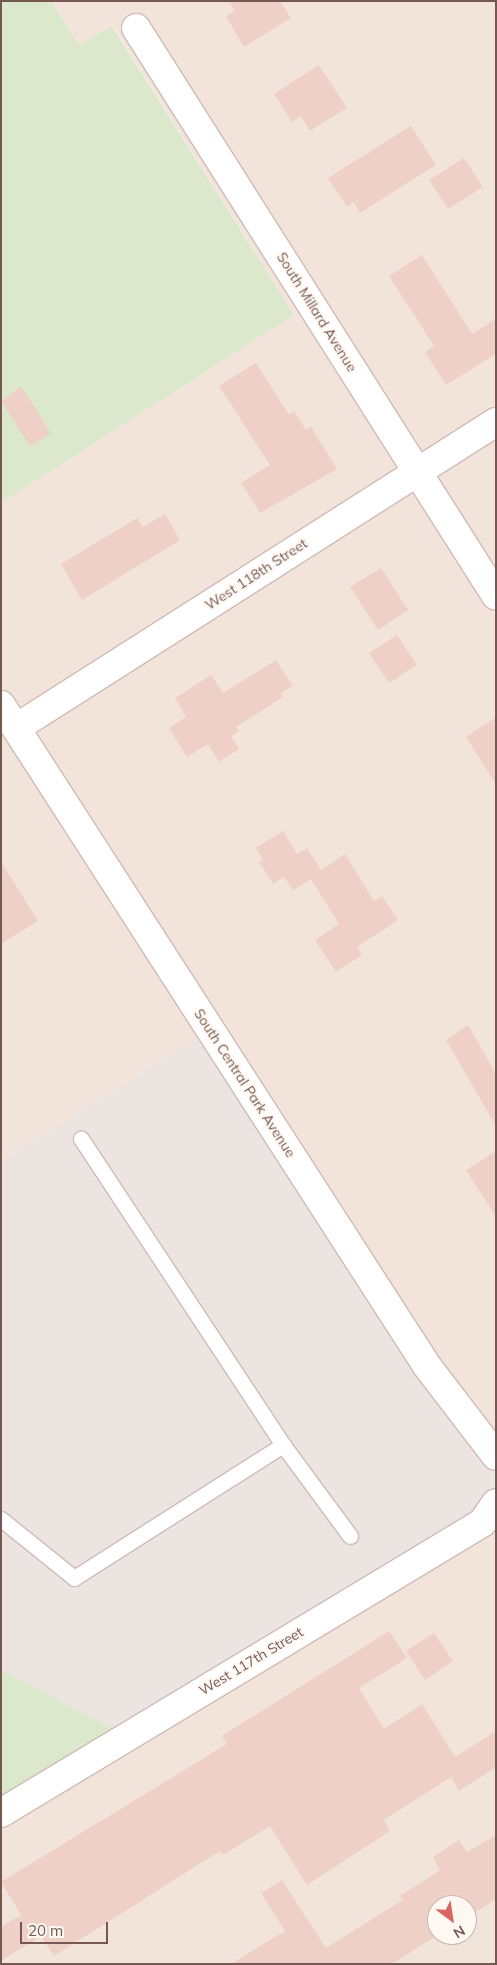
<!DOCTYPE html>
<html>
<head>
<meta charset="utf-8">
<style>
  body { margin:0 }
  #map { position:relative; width:497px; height:1965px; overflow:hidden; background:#fbf3ec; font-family:Mulish,sans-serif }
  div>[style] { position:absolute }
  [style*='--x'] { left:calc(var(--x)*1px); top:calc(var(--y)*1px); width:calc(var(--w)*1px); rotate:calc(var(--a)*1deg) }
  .residential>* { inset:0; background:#f2e4db }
  .industrial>* { inset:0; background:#ebe4e1 }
  .green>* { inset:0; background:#dce8cc }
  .building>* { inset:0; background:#eed0c7 }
  .roads { filter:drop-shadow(1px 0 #cfbcb5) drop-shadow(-1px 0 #cfbcb5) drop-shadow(0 1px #cfbcb5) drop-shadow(0 -1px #cfbcb5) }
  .service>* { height:15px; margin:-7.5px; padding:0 7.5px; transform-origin:7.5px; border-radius:7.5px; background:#fff }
  .minor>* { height:28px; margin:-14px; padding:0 14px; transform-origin:14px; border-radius:14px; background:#fff }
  span { translate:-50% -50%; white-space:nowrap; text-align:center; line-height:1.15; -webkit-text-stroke:4px #fef8f3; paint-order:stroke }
  .street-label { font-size:14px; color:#745851 }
  .frame { position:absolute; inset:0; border:2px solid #745851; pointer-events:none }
  .north { position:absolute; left:427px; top:1895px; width:50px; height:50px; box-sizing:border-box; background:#fef8f3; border:1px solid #c7b8b2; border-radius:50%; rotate:149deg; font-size:14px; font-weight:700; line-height:20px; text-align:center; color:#745851 }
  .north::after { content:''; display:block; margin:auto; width:18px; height:22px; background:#d7675f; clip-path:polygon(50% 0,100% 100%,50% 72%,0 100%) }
  .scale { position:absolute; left:20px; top:1922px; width:88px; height:22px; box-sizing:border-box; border:2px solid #745851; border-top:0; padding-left:6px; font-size:15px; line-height:18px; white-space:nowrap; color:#745851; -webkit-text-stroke:4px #fef8f3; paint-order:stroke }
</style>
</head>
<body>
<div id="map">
  <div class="residential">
    <i style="clip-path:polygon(51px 1px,496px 1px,496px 1455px,219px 1024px,1px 1161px,1px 503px,294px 315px,113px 26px,79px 45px)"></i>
    <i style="clip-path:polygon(evenodd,496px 1497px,496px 1964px,1px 1964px,1px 1804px,496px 1497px,437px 1905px,467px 1905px,467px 1935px,437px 1935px,437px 1905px)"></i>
  </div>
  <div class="industrial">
    <i style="clip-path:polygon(219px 1024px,496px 1455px,496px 1497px,119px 1731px,1px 1670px,1px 1161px)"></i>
  </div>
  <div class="green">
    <i style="clip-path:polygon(1px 1px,51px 1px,79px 45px,112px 26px,294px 315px,1px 503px)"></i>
    <i style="clip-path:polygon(1px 1670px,119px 1731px,1px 1804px)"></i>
  </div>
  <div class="building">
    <i style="clip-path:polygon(229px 1px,280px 1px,291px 18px,244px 47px,226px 16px,235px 11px)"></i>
    <i style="clip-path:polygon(319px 65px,347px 108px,310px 131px,301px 116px,292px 122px,274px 94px)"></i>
    <i style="clip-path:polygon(411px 126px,436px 165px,360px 213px,354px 202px,347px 207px,328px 178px)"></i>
    <i style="clip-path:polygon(464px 158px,483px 187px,448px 209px,429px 180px)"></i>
    <i style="clip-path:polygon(422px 255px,472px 334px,496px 319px,496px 354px,446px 385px,425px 352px,434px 346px,389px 276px)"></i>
    <i style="clip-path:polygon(256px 363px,289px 415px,294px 411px,306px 430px,311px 427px,337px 469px,260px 513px,241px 483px,270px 465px,219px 386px)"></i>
    <i style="clip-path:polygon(21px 386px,51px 433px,30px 446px,1px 401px)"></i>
    <i style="clip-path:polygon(165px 514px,180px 540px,82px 600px,61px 564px,137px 518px,143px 527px)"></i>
    <i style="clip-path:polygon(381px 568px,408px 610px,378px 630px,350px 587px)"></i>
    <i style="clip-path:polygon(397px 635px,417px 665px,389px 683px,369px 653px)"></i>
    <i style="clip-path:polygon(276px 660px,293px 686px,281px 693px,283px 697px,236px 727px,239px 731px,231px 736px,239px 749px,219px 762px,208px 744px,187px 757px,169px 728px,186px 717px,175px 698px,211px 675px,223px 693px)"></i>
    <i style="clip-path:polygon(496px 717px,496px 784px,466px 737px)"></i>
    <i style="clip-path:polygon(283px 831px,297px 854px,307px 848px,321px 870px,345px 854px,374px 901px,382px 896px,398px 920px,357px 947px,362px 955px,336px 972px,315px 940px,339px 924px,311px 879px,293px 890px,284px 877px,273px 884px,259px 862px,263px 860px,256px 848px)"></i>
    <i style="clip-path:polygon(1px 862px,38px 921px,1px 944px)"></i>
    <i style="clip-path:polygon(468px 1025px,496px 1074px,496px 1126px,446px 1040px)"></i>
    <i style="clip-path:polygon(496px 1151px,496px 1217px,466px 1170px)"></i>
    <i style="clip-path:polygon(389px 1631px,407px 1658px,359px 1688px,384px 1729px,422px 1704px,455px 1757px,496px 1731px,496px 1767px,459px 1791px,451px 1777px,384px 1820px,390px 1831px,307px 1885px,270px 1826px,223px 1855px,220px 1851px,54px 1956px,41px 1936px,1px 1961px,1px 1927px,21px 1915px,1px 1882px,227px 1744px,222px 1736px)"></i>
    <i style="clip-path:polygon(434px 1633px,453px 1661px,425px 1680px,406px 1651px)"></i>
    <i style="clip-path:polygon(496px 1835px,496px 1899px,467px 1918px,467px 1905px,437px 1905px,438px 1935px,392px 1964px,231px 1964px,285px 1931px,261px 1893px,282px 1880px,326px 1948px,403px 1900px,400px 1896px,440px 1870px,433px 1857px,459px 1840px,467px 1852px)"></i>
  </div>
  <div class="roads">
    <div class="service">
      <i style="--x:283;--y:1445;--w:113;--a:53.6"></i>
      <i style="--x:1;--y:1519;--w:94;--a:38.9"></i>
      <i style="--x:74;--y:1578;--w:248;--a:-32.5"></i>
      <i style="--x:283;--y:1445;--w:367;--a:-123.4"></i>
    </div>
    <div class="minor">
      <i style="--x:136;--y:28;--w:672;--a:57.63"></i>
      <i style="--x:1;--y:705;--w:786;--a:57.2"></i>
      <i style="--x:427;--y:1366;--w:113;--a:52.5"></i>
      <i style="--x:16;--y:728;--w:569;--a:-32.52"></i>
      <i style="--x:1;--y:1813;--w:562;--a:-31.09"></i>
      <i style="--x:482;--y:1523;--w:24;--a:-55"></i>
    </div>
  </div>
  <div class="street-label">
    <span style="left:317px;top:312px;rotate:58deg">South Millard Avenue</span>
    <span style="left:256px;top:574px;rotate:-33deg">West 118th Street</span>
    <span style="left:245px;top:1083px;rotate:57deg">South Central Park Avenue</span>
    <span style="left:251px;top:1661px;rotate:-31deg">West 117th Street</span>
  </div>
  <div class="frame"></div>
  <div class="north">N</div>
  <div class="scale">20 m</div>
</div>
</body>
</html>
